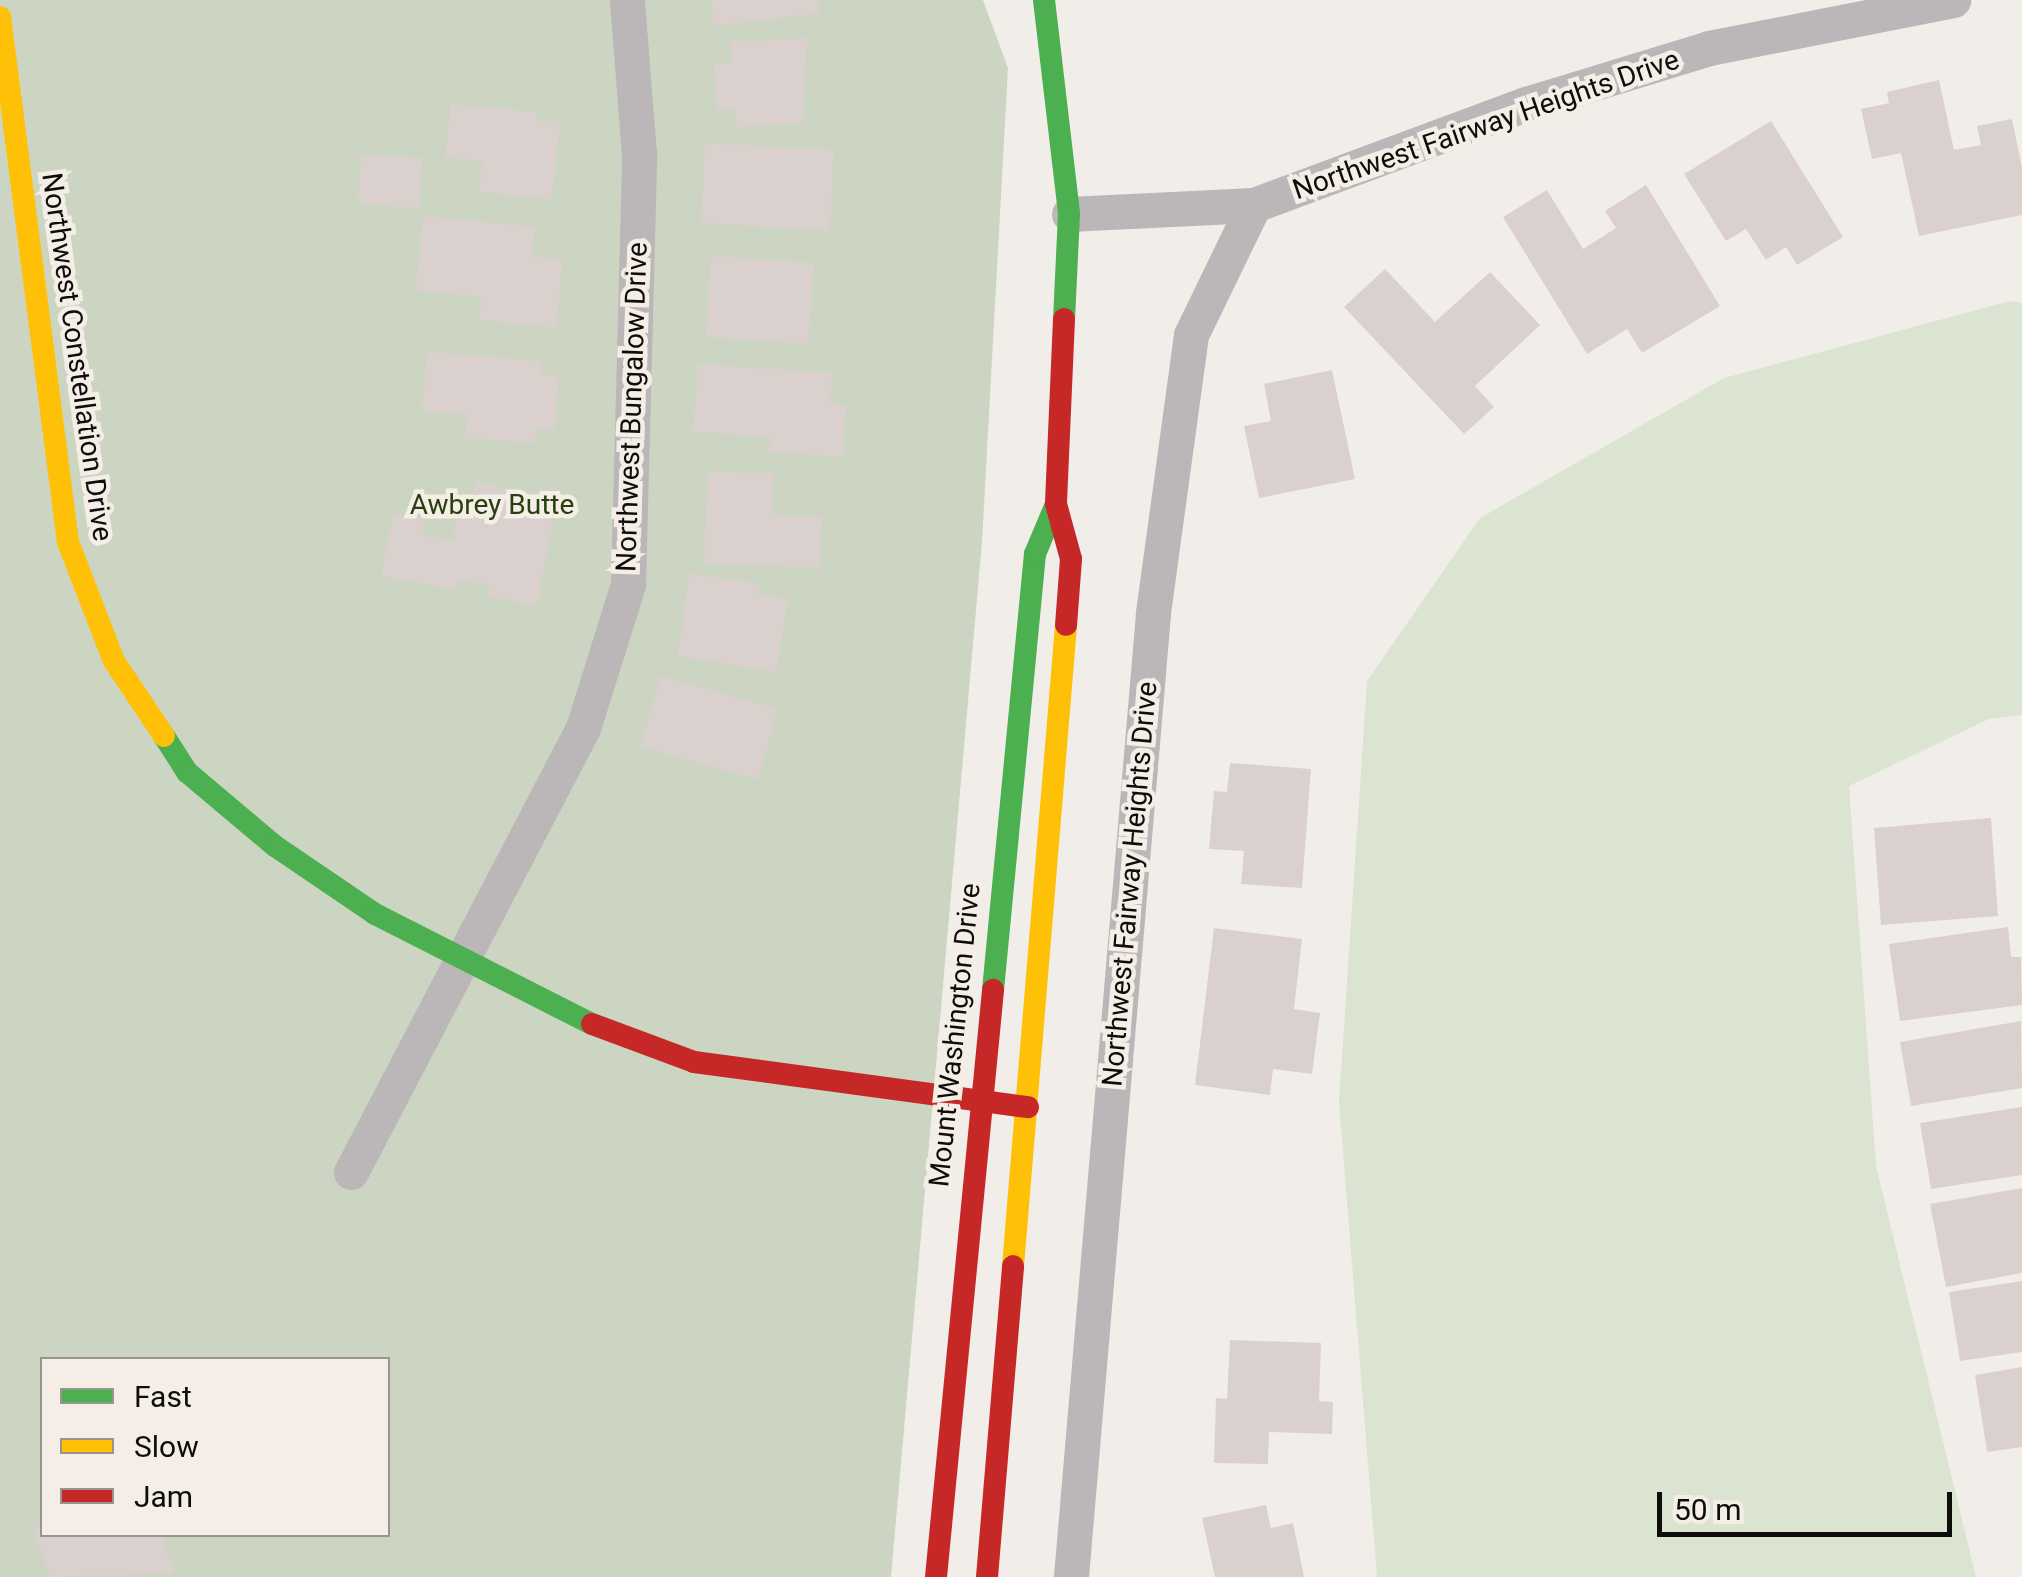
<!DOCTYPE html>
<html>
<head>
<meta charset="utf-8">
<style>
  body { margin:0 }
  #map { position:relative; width:2022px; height:1577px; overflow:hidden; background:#f1eeea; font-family:Roboto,sans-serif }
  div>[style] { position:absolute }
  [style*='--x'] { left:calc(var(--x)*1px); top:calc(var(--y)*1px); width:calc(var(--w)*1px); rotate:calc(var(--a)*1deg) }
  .green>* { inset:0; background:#dbe4d1 }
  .forest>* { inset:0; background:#ccd5c1 }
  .building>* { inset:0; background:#dad1ce }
  .street>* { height:35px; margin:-17.5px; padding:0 17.5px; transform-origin:17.5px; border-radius:17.5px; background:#bbb6b8 }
  .fast>* { height:22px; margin:-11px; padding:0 11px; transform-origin:11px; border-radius:11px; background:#4caf50 }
  .slow>* { height:22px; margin:-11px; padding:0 11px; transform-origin:11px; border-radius:11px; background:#ffc107 }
  .jam>* { height:22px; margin:-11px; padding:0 11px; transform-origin:11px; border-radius:11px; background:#c62828 }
  span { translate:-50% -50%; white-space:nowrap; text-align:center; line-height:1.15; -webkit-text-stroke:9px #f4eee7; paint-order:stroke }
  .street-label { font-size:28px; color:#0f0d0b }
  .park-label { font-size:28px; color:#28400f }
  .legend { position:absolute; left:40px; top:1357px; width:350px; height:180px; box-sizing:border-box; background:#f4eee7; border:2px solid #98948f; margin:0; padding:12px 18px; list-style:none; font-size:30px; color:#0f0d0b }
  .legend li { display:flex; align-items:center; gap:20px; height:50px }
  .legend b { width:50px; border:2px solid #98948f }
  .scale { position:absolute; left:1657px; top:1492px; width:295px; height:45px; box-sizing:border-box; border:5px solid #0f0d0b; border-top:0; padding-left:12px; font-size:30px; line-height:35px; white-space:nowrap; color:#0f0d0b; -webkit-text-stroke:8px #f4eee7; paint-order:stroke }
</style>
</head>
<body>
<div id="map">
  <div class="green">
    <i style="clip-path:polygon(2010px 301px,2022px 303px,2022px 715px,1989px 719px,1849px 786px,1876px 1166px,1976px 1577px,1377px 1577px,1339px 1102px,1367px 681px,1480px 518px,1724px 378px)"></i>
  </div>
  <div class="forest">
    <i style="clip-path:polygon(evenodd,0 0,983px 0,1008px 68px,982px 542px,891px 1577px,0 1577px,0 0,42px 1360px,388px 1360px,388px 1534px,42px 1534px,42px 1360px)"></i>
  </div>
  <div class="building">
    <i style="clip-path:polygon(711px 0,818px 0,820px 13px,714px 26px)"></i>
    <i style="clip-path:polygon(807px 38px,803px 123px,737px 127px,735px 109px,717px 110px,714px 64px,732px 63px,730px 42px)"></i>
    <i style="clip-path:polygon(1939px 80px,1954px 150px,1981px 145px,1977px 126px,2012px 119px,2022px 168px,2022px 215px,1919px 236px,1901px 153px,1872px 159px,1861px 109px,1889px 103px,1887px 92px)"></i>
    <i style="clip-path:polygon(451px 104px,537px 112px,536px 120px,560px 122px,552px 199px,479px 192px,482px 161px,445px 157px)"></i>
    <i style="clip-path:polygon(1771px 121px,1843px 237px,1797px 265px,1786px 247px,1766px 260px,1746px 229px,1726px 241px,1684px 174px)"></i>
    <i style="clip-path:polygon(705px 143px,834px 150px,830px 231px,701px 223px)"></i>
    <i style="clip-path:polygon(361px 155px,422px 158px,419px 208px,358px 204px)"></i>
    <i style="clip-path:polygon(1646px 185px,1720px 306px,1642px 353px,1627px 329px,1587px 354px,1503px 217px,1547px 190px,1583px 249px,1616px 228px,1605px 211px)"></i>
    <i style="clip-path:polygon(423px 216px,535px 227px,531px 256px,563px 260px,556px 328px,479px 320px,481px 297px,416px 290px)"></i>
    <i style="clip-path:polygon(711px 256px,814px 263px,808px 344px,706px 337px)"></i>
    <i style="clip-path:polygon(1385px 269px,1435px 322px,1490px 272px,1540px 325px,1475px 386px,1494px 407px,1464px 434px,1344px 307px)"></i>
    <i style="clip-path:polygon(427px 352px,541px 361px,540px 374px,559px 375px,555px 429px,537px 427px,535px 443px,465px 438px,467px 415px,422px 411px)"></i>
    <i style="clip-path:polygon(698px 364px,832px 373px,830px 403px,846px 405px,843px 457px,769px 452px,770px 437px,693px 432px)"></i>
    <i style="clip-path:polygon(1332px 370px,1355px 479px,1259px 498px,1244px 426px,1271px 421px,1264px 384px)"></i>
    <i style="clip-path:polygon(708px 471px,774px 474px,772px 515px,822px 517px,820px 568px,704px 563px)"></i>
    <i style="clip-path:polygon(476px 482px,540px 494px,536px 516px,553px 520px,537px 606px,487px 596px,489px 585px,459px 580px,457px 590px,381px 576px,393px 513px,425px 519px,422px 535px,452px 540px,457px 517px,469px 519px)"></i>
    <i style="clip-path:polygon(690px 573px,759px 584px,758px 595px,788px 599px,776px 672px,677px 656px)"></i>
    <i style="clip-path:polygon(660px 676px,778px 709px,758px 780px,641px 747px)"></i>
    <i style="clip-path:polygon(1230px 763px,1311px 769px,1302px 888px,1241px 884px,1244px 851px,1209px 849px,1214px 791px,1227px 792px)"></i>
    <i style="clip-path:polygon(1991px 818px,1998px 916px,1881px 925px,1874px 828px)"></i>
    <i style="clip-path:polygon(2008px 927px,2011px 957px,2021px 957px,2022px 1005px,1900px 1021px,1889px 944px)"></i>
    <i style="clip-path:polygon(1214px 928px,1302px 939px,1294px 1009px,1320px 1013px,1312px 1074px,1273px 1069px,1270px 1095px,1195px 1085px)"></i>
    <i style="clip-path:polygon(2021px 1021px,2022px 1088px,1911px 1106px,1900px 1042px)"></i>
    <i style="clip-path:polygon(2022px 1107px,2022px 1175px,1931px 1189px,1920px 1123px)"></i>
    <i style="clip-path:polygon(2022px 1188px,2022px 1273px,1946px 1287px,1930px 1204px)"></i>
    <i style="clip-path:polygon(2022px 1281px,2022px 1352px,1960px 1361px,1949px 1292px)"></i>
    <i style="clip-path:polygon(1230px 1340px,1321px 1343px,1319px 1401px,1333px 1402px,1332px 1434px,1269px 1432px,1268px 1464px,1214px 1463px,1216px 1398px,1227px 1399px)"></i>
    <i style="clip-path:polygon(2022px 1367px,2022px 1447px,1987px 1452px,1975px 1375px)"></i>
    <i style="clip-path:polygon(1266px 1505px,1271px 1528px,1293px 1523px,1304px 1577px,1215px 1577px,1202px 1518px)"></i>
    <i style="clip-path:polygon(42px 1525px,42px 1534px,161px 1534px,174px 1573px,50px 1577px,33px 1528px)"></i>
  </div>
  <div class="street">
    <i style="--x:1254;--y:205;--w:290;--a:-20.4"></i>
    <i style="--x:1526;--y:104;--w:191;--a:-17"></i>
    <i style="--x:1709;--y:48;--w:249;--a:-11.1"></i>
    <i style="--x:1069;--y:214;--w:185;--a:-2.8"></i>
    <i style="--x:1254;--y:205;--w:144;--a:115.9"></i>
    <i style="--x:1191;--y:335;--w:282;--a:97.8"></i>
    <i style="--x:1153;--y:614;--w:966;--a:94.87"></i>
    <i style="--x:351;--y:1172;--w:501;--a:-62.41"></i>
    <i style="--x:583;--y:728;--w:151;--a:-72.6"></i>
    <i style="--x:628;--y:584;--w:430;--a:-88.5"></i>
    <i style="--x:639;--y:154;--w:154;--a:-94.5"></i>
  </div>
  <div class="fast">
    <i style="--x:1044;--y:0;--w:215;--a:83.3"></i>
    <i style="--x:1069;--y:214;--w:105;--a:92.7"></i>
    <i style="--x:164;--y:736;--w:43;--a:57.4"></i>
    <i style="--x:187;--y:772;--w:115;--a:40.1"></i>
    <i style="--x:275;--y:846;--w:121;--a:34.2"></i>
    <i style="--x:375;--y:914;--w:243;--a:26.9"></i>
    <i style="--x:993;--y:990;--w:438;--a:-84.5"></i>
    <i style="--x:1035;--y:554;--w:54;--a:-67.2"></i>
  </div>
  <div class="slow">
    <i style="--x:0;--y:17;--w:529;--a:82.62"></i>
    <i style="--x:68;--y:542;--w:128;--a:68.9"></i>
    <i style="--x:114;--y:661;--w:90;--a:56.3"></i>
    <i style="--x:1013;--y:1266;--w:643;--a:-85.27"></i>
  </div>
  <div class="jam">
    <i style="--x:1064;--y:319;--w:185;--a:92.5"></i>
    <i style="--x:1056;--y:504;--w:57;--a:74.7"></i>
    <i style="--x:1071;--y:559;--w:66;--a:94.3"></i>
    <i style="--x:592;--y:1024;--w:109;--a:20.4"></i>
    <i style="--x:694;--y:1062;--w:337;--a:7.7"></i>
    <i style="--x:936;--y:1577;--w:590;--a:-84.45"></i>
    <i style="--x:987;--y:1577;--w:312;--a:-85.2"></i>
  </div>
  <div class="street-label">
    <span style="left:1486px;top:125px;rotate:-19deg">Northwest Fairway Heights Drive</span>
    <span style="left:77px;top:357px;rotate:82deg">Northwest Constellation Drive</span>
    <span style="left:632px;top:407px;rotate:-88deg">Northwest Bungalow Drive</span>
    <span style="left:1130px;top:884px;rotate:-85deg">Northwest Fairway Heights Drive</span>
    <span style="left:955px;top:1035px;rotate:-84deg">Mount Washington Drive</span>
  </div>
  <div class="park-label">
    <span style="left:492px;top:505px">Awbrey Butte</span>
  </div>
  <ul class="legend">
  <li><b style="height:12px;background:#4caf50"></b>Fast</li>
  <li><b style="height:12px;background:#ffc107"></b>Slow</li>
  <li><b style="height:12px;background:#c62828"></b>Jam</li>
  </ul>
  <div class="scale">50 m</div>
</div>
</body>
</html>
